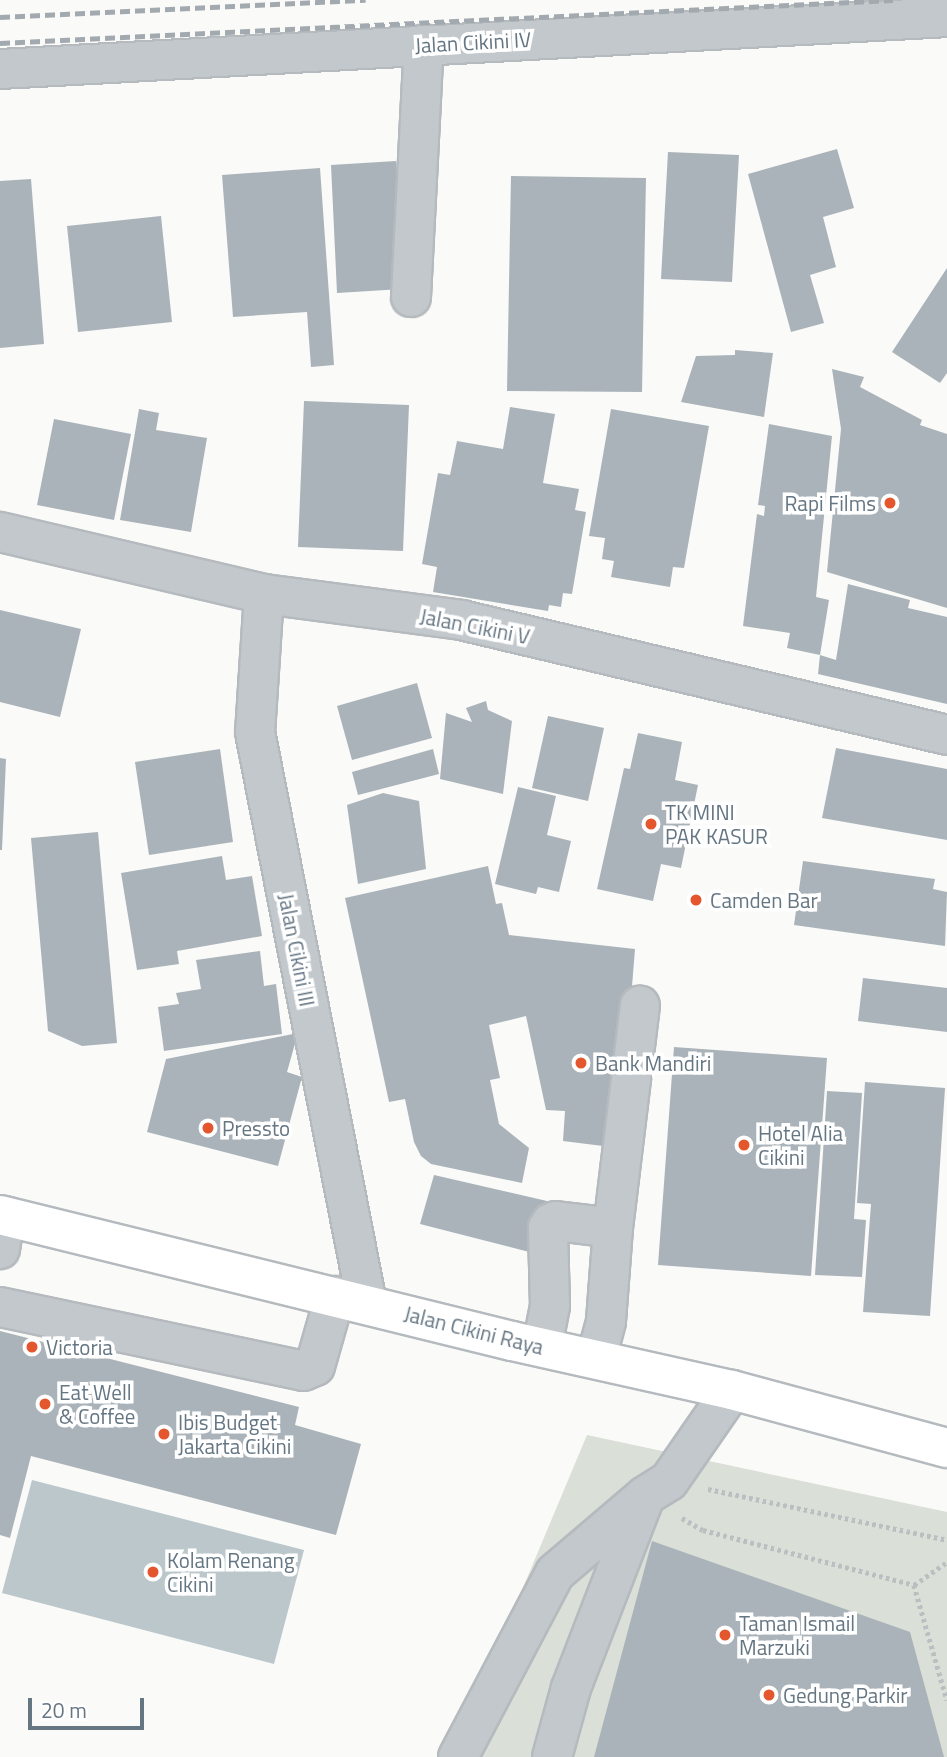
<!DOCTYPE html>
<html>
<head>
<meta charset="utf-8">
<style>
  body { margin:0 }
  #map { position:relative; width:947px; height:1757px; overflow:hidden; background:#fafaf8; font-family:"Titillium Web",sans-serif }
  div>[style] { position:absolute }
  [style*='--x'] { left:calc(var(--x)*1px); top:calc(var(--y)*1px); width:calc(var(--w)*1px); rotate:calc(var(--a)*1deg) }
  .green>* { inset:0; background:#dadfd7 }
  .water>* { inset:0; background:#bbc7cb }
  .building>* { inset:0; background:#aab3b9 }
  .path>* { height:4.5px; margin-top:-2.25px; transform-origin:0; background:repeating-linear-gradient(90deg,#bbbfc2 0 3.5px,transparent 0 7px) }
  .roads { filter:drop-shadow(2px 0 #b5babe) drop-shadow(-2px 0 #b5babe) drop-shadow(0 2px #b5babe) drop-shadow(0 -2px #b5babe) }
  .minor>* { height:38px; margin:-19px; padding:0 19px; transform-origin:19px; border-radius:19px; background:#c3c8cc }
  .major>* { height:38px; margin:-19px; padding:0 19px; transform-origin:19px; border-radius:19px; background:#fff }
  .rail>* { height:5px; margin-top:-2.5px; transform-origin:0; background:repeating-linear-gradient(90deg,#a2aab0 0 10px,transparent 0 15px) }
  .dots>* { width:19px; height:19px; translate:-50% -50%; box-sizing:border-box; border:4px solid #fff; border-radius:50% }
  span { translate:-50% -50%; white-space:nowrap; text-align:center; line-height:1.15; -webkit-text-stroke:7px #fff; paint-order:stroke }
  .street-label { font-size:21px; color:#657683 }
  .poi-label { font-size:21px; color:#657683 }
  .right { translate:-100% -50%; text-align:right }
  .left { translate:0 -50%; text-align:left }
  .scale { position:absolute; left:28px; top:1698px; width:116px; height:32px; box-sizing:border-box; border:4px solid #657683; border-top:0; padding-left:9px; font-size:21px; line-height:24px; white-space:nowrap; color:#657683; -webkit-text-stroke:5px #fff; paint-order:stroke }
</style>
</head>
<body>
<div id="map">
  <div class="green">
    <i style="clip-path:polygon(587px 1435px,947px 1512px,947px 1757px,452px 1757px)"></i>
  </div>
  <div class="water">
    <i style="clip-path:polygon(32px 1480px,304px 1550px,274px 1664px,2px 1593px)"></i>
  </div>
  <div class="building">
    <i style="clip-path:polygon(837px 149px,854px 208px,823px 217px,836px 267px,810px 275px,824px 323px,791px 332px,748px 174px)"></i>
    <i style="clip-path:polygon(668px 152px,739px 155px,732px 282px,661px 279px)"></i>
    <i style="clip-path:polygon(396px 161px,402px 289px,337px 293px,331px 165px)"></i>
    <i style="clip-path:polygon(320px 168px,334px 365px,311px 367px,307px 312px,233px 317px,222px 175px)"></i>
    <i style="clip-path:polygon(511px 176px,646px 178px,642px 392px,507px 391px)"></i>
    <i style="clip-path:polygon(31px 179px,44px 344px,0 348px,0 181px)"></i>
    <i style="clip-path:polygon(161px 216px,172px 322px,78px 332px,67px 226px)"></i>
    <i style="clip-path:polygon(947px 268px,947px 373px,940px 383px,892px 352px)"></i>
    <i style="clip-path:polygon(735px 350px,773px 353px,764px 417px,681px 402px,696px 356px,735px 355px)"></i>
    <i style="clip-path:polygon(832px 369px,864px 377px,860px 387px,922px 420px,920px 425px,947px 434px,947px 608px,827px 572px,841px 429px)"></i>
    <i style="clip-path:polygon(304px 401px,409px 405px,403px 551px,298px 547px)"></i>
    <i style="clip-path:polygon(510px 407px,555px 414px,543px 483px,579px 489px,575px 510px,586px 512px,572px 594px,563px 593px,561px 607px,549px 605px,548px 611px,433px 592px,437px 567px,422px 564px,438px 473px,450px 475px,457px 441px,503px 449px)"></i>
    <i style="clip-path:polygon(139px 409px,159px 413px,156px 430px,207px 438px,191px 532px,120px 520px)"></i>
    <i style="clip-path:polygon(611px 409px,709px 426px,684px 568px,673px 567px,670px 587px,611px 577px,614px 561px,602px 559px,605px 538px,589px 536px)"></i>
    <i style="clip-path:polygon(54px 419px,131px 434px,114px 520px,37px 505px)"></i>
    <i style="clip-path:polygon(769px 424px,832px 436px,816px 597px,829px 600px,820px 655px,787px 648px,790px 633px,743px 626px,757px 514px,764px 516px,765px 506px,758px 505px)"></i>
    <i style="clip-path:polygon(848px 584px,910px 600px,908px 608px,947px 617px,947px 704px,818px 674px,820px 655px,836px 660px)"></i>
    <i style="clip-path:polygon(0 610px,81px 629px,60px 717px,0 702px)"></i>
    <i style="clip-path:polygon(417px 683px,432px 738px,352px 760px,337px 706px)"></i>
    <i style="clip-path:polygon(486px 701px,488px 710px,512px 721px,503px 794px,440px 779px,446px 713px,472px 722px,466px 708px)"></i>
    <i style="clip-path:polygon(548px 716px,604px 728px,588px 801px,532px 788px)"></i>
    <i style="clip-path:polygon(638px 733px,682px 742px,675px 780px,698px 785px,681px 868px,661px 864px,653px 901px,597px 889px,624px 768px,630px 769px)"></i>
    <i style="clip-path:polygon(836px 748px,947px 769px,947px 840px,822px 818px)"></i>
    <i style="clip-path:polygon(220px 749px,233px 842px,149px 855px,135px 762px)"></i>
    <i style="clip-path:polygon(433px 749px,439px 774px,358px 795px,352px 772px)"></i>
    <i style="clip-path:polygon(0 758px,6px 759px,2px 850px,0 850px)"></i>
    <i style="clip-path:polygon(518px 787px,556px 796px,547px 835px,571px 841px,559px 892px,538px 887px,536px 894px,495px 884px)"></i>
    <i style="clip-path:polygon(383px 793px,419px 801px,426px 869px,358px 884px,347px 805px)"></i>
    <i style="clip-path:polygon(98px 832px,117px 1043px,82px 1046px,48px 1031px,31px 838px)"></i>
    <i style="clip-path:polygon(222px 856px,226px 880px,252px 876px,262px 936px,177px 951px,179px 964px,137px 970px,121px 873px)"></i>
    <i style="clip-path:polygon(803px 861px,935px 879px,933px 889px,947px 892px,945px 946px,794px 925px)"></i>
    <i style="clip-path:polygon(488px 866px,496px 904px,502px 903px,509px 935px,635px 949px,619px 1148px,563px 1141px,565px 1111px,546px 1110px,526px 1016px,489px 1025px,500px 1078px,490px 1080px,499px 1124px,529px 1148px,522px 1183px,431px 1164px,421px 1156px,414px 1142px,405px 1099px,389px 1102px,345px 898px)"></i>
    <i style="clip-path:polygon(260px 951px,264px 986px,276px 984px,282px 1034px,164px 1051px,158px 1007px,179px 1004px,176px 993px,201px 989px,196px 960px)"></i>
    <i style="clip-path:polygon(863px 978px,947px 988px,947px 1032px,858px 1021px)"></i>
    <i style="clip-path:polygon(298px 1033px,287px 1072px,302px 1077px,278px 1166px,147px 1132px,166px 1059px)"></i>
    <i style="clip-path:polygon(674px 1047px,827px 1058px,811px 1276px,658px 1265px)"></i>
    <i style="clip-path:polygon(865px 1082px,945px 1088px,930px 1316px,863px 1312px,871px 1204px,857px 1203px)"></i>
    <i style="clip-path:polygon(827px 1091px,862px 1093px,854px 1219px,866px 1220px,862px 1277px,815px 1275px)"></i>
    <i style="clip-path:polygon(434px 1175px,547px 1201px,541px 1255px,420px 1224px)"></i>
    <i style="clip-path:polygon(0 1331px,299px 1407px,295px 1425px,361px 1444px,336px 1535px,31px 1456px,10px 1538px,0 1535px)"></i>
    <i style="clip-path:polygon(652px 1541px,910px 1632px,944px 1757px,594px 1757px)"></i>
  </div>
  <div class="path">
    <i style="--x:708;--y:1489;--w:244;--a:12"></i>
    <i style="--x:682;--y:1518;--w:24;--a:30"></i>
    <i style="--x:703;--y:1530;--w:218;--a:14.6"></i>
    <i style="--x:914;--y:1585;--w:40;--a:-34.9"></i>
    <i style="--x:914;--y:1585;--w:120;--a:74"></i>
  </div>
  <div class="roads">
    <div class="minor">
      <i style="--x:0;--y:69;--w:948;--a:-3.14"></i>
      <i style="--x:411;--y:297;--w:253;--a:-87.1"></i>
      <i style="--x:0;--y:532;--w:271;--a:13.2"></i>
      <i style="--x:264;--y:594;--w:199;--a:7.5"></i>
      <i style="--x:461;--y:620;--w:499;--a:13.3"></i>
      <i style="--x:264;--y:594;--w:138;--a:93.7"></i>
      <i style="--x:255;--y:732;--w:583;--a:78.92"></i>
      <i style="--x:0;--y:1249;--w:33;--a:-81"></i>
      <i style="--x:0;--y:1307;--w:310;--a:11.9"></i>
      <i style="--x:303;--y:1371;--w:13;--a:-23"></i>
      <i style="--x:315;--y:1366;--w:73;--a:-74.1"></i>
      <i style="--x:542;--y:1347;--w:42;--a:-79"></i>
      <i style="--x:550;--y:1306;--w:78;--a:-91.5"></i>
      <i style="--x:548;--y:1228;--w:6;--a:-59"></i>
      <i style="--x:551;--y:1223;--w:5;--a:-22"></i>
      <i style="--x:556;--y:1221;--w:57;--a:7"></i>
      <i style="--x:613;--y:1228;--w:224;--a:-83.1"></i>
      <i style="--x:596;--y:1359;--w:39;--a:-75"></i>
      <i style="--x:606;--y:1321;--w:93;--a:-85.7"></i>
      <i style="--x:458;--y:1757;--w:208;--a:-62.2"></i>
      <i style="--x:555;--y:1573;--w:118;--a:-40.5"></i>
      <i style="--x:645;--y:1496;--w:28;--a:-32"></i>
      <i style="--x:669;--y:1481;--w:111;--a:-55.3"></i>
      <i style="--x:552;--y:1757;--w:72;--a:-74.6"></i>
      <i style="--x:571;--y:1688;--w:203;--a:-68.9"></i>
    </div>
    <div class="major">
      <i style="--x:0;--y:1215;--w:527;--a:13.83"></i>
      <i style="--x:512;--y:1341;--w:225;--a:12.6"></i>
      <i style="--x:732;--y:1390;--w:223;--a:15.1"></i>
    </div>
  </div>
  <div class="rail">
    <i style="--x:0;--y:17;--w:366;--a:-2.7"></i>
    <i style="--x:0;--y:43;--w:894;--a:-2.76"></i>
  </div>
  <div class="dots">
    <i style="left:890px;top:503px;background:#e4572e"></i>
    <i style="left:651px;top:824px;background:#e4572e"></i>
    <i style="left:696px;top:900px;background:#e4572e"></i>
    <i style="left:581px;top:1063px;background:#e4572e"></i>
    <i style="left:208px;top:1128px;background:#e4572e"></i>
    <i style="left:744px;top:1145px;background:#e4572e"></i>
    <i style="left:32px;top:1347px;background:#e4572e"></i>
    <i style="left:45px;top:1404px;background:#e4572e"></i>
    <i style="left:164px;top:1434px;background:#e4572e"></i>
    <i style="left:153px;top:1572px;background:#e4572e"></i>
    <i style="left:725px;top:1635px;background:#e4572e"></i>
    <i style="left:769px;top:1695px;background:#e4572e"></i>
  </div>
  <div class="street-label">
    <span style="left:473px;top:42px;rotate:-3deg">Jalan Cikini IV</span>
    <span style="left:475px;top:626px;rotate:11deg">Jalan Cikini V</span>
    <span style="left:297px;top:950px;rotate:79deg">Jalan Cikini III</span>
    <span style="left:474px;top:1330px;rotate:14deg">Jalan Cikini Raya</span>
  </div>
  <div class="poi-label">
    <span class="right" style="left:876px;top:503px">Rapi Films</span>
    <span class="left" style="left:665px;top:824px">TK MINI<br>PAK KASUR</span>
    <span class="left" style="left:710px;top:900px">Camden Bar</span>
    <span class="left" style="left:595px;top:1063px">Bank Mandiri</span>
    <span class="left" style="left:222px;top:1128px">Pressto</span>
    <span class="left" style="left:758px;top:1145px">Hotel Alia<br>Cikini</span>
    <span class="left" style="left:46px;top:1347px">Victoria</span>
    <span class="left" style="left:59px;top:1404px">Eat Well<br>&amp; Coffee</span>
    <span class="left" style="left:178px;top:1434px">Ibis Budget<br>Jakarta Cikini</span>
    <span class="left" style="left:167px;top:1572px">Kolam Renang<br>Cikini</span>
    <span class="left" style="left:739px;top:1635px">Taman Ismail<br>Marzuki</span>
    <span class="left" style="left:783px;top:1695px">Gedung Parkir</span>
  </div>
  <div class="scale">20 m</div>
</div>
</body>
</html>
